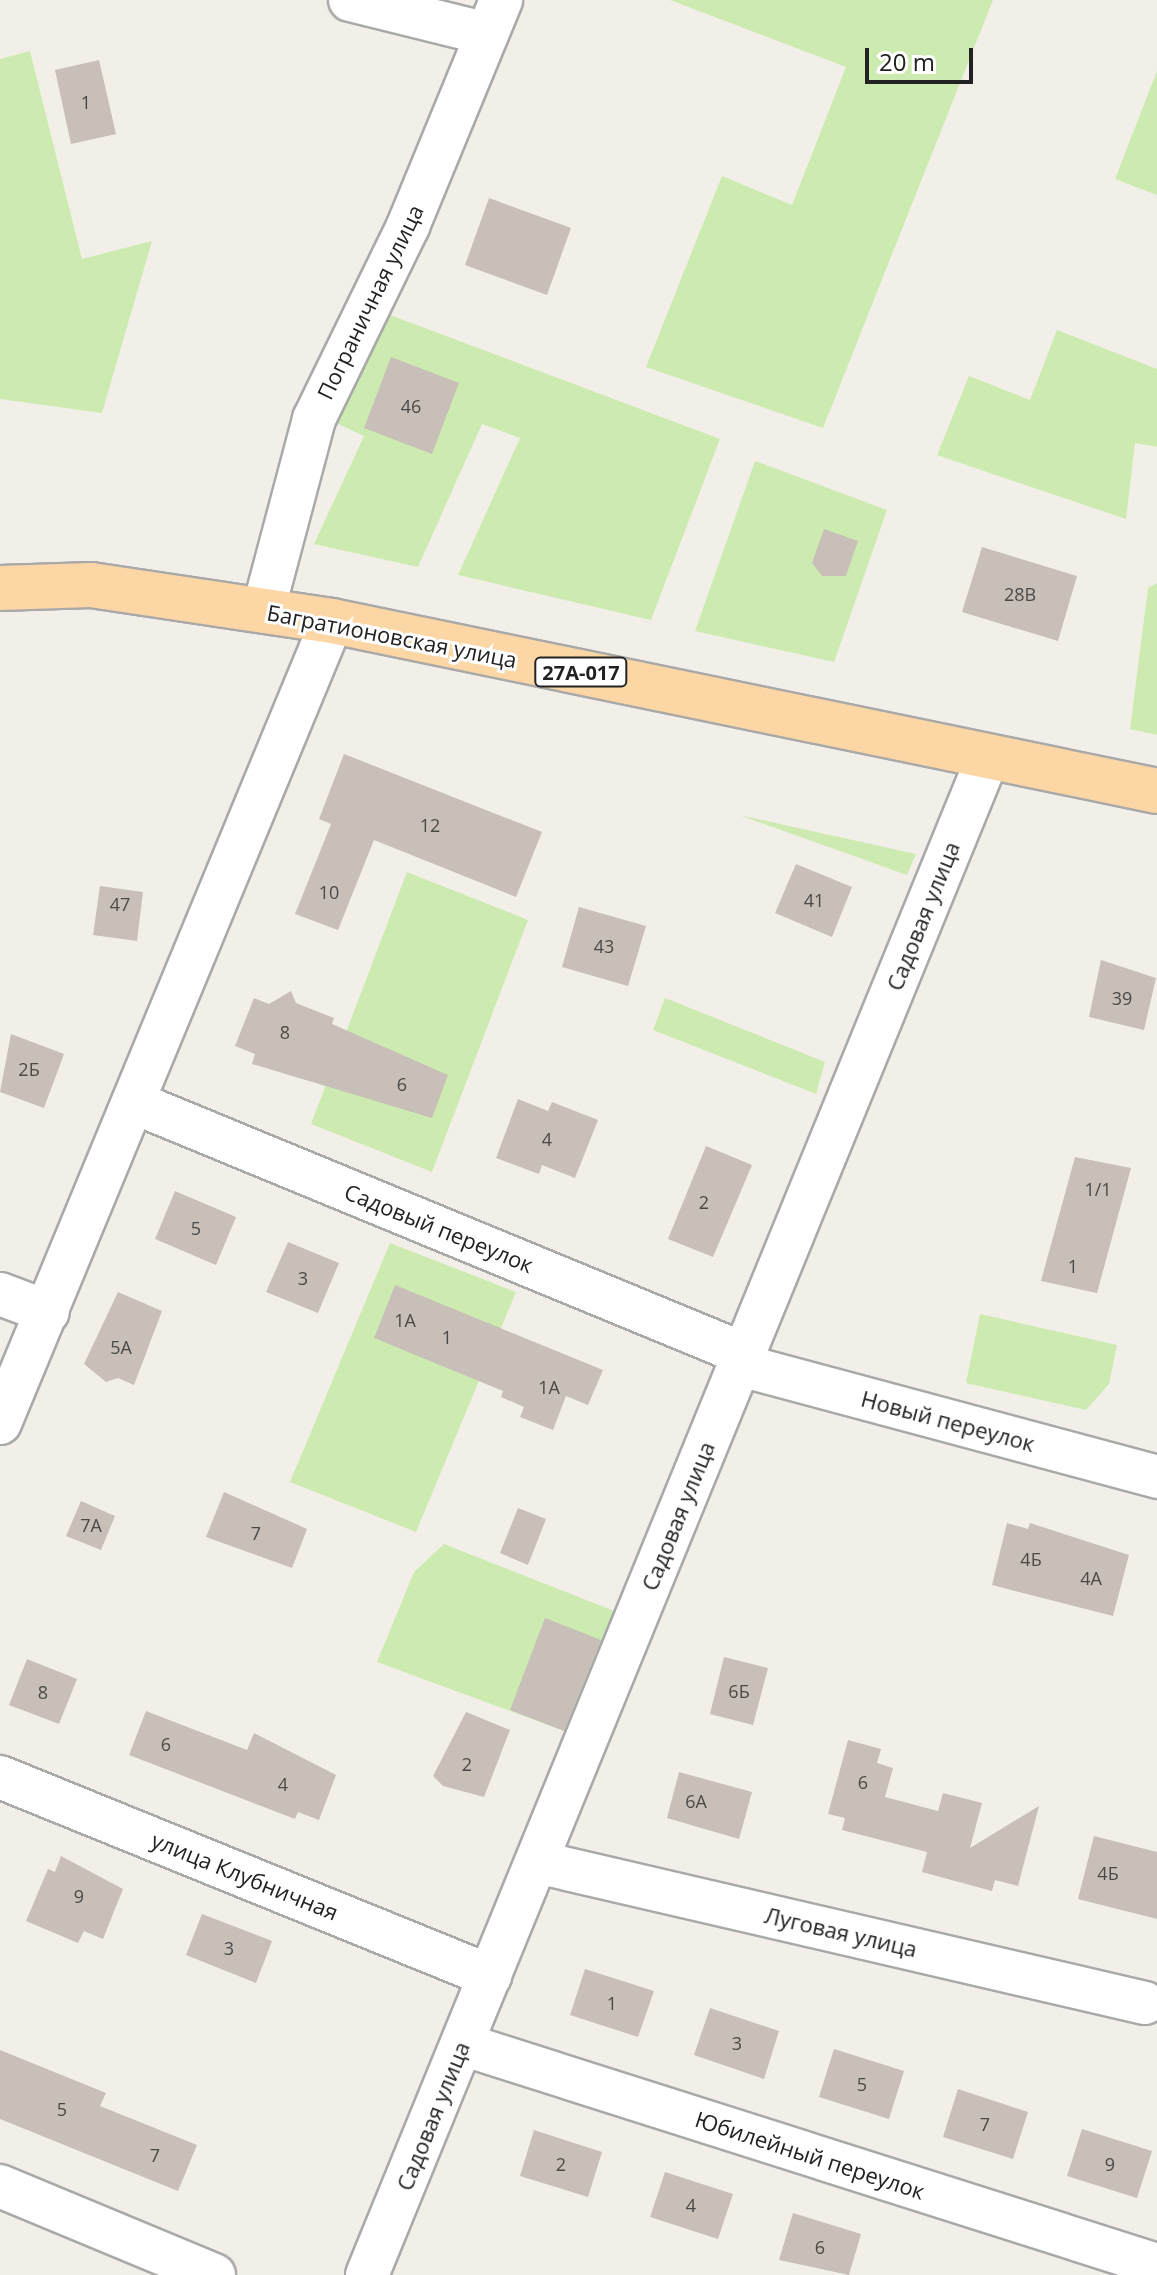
<!DOCTYPE html>
<html>
<head>
<meta charset="utf-8">
<style>
  body { margin:0 }
  #map { position:relative; width:1157px; height:2275px; overflow:hidden; background:#f2efe9; font-family:"Open Sans",sans-serif }
  div>[style] { position:absolute }
  [style*='--x'] { left:calc(var(--x)*1px); top:calc(var(--y)*1px); width:calc(var(--w)*1px); rotate:calc(var(--a)*1deg) }
  .grass>* { inset:0; background:#cdebb0 }
  .building>* { inset:0; background:#c7bfb8 }
  .roads { filter:drop-shadow(2px 0 #a9a9a9) drop-shadow(-2px 0 #a9a9a9) drop-shadow(0 2px #a9a9a9) drop-shadow(0 -2px #a9a9a9) }
  .minor>* { height:42px; margin:-21px; padding:0 21px; transform-origin:21px; border-radius:21px; background:#fff }
  .major>* { height:44px; margin:-22px; padding:0 22px; transform-origin:22px; border-radius:22px; background:#fcd6a4 }
  span { translate:-50% -50%; white-space:nowrap; text-align:center; line-height:1.15; -webkit-text-stroke:6px #fff; paint-order:stroke }
  .number-label { font-size:18px; color:#4b4948 }
  .number-label span { -webkit-text-stroke-width:0 }
  .shield-label span { padding:2px 6px; background:#fff; border:2px solid; border-radius:6px; -webkit-text-stroke-width:0 }
  .shield-label { font-size:20px; color:#222; font-weight:700 }
  .street-label { font-size:22px; color:#222 }
  .scale { position:absolute; left:865px; top:48px; width:108px; height:36px; box-sizing:border-box; border:4px solid #222; border-top:0; padding-left:10px; font-size:24px; line-height:28px; white-space:nowrap; color:#222; -webkit-text-stroke:6px #fff; paint-order:stroke }
</style>
</head>
<body>
<div id="map">
  <div class="grass">
    <i style="clip-path:polygon(670px 0,993px 0,823px 428px,646px 367px,722px 176px,792px 205px,846px 67px)"></i>
    <i style="clip-path:polygon(30px 51px,82px 259px,152px 241px,102px 413px,0 399px,0 59px)"></i>
    <i style="clip-path:polygon(1157px 71px,1157px 195px,1115px 179px)"></i>
    <i style="clip-path:polygon(382px 312px,720px 439px,651px 620px,458px 575px,520px 438px,482px 424px,418px 567px,314px 544px,364px 436px,334px 422px)"></i>
    <i style="clip-path:polygon(1057px 330px,1157px 369px,1157px 447px,1135px 443px,1126px 519px,937px 455px,969px 376px,1030px 400px)"></i>
    <i style="clip-path:polygon(755px 461px,887px 510px,834px 662px,695px 631px)"></i>
    <i style="clip-path:polygon(1157px 583px,1157px 735px,1130px 729px,1148px 588px)"></i>
    <i style="clip-path:polygon(739px 815px,916px 854px,907px 875px)"></i>
    <i style="clip-path:polygon(407px 872px,528px 920px,432px 1172px,311px 1124px)"></i>
    <i style="clip-path:polygon(665px 998px,825px 1062px,816px 1094px,653px 1030px)"></i>
    <i style="clip-path:polygon(390px 1243px,516px 1292px,416px 1532px,290px 1482px)"></i>
    <i style="clip-path:polygon(980px 1314px,1117px 1345px,1109px 1384px,1086px 1410px,966px 1383px)"></i>
    <i style="clip-path:polygon(444px 1544px,617px 1612px,570px 1733px,377px 1662px,414px 1572px)"></i>
  </div>
  <div class="building">
    <i style="clip-path:polygon(99px 60px,116px 134px,71px 144px,55px 70px)"></i>
    <i style="clip-path:polygon(489px 198px,571px 228px,547px 295px,465px 265px)"></i>
    <i style="clip-path:polygon(391px 357px,459px 383px,432px 454px,364px 428px)"></i>
    <i style="clip-path:polygon(824px 529px,858px 541px,846px 576px,822px 576px,812px 563px)"></i>
    <i style="clip-path:polygon(982px 547px,1077px 576px,1058px 641px,962px 612px)"></i>
    <i style="clip-path:polygon(344px 754px,542px 832px,516px 897px,374px 840px,338px 930px,295px 914px,331px 824px,319px 819px)"></i>
    <i style="clip-path:polygon(796px 864px,852px 887px,832px 937px,775px 913px)"></i>
    <i style="clip-path:polygon(100px 886px,143px 892px,137px 941px,93px 935px)"></i>
    <i style="clip-path:polygon(579px 907px,646px 926px,628px 986px,562px 967px)"></i>
    <i style="clip-path:polygon(1101px 960px,1156px 978px,1144px 1030px,1089px 1017px)"></i>
    <i style="clip-path:polygon(291px 991px,296px 1003px,334px 1018px,332px 1024px,448px 1075px,432px 1118px,252px 1064px,255px 1054px,235px 1046px,254px 998px,269px 1004px)"></i>
    <i style="clip-path:polygon(11px 1034px,64px 1054px,44px 1108px,0 1092px)"></i>
    <i style="clip-path:polygon(518px 1099px,548px 1111px,552px 1102px,598px 1120px,575px 1178px,542px 1165px,539px 1174px,496px 1158px)"></i>
    <i style="clip-path:polygon(706px 1146px,752px 1165px,713px 1257px,668px 1239px)"></i>
    <i style="clip-path:polygon(1075px 1157px,1131px 1168px,1097px 1293px,1041px 1281px)"></i>
    <i style="clip-path:polygon(175px 1191px,236px 1217px,216px 1265px,155px 1239px)"></i>
    <i style="clip-path:polygon(288px 1242px,339px 1263px,318px 1313px,266px 1292px)"></i>
    <i style="clip-path:polygon(395px 1285px,603px 1370px,588px 1405px,566px 1396px,553px 1430px,520px 1417px,524px 1407px,501px 1397px,503px 1391px,374px 1338px)"></i>
    <i style="clip-path:polygon(118px 1292px,162px 1311px,134px 1385px,118px 1378px,106px 1382px,84px 1364px)"></i>
    <i style="clip-path:polygon(224px 1492px,307px 1529px,292px 1568px,206px 1537px)"></i>
    <i style="clip-path:polygon(81px 1501px,115px 1516px,101px 1550px,66px 1536px)"></i>
    <i style="clip-path:polygon(518px 1508px,546px 1519px,528px 1565px,500px 1553px)"></i>
    <i style="clip-path:polygon(1007px 1523px,1028px 1529px,1030px 1523px,1129px 1555px,1113px 1616px,992px 1585px)"></i>
    <i style="clip-path:polygon(545px 1618px,601px 1640px,564px 1731px,510px 1710px)"></i>
    <i style="clip-path:polygon(724px 1657px,768px 1668px,753px 1725px,710px 1714px)"></i>
    <i style="clip-path:polygon(27px 1659px,77px 1679px,59px 1724px,9px 1705px)"></i>
    <i style="clip-path:polygon(146px 1711px,247px 1750px,254px 1733px,336px 1775px,319px 1820px,298px 1812px,295px 1819px,129px 1755px)"></i>
    <i style="clip-path:polygon(466px 1712px,510px 1730px,484px 1797px,443px 1786px,433px 1776px)"></i>
    <i style="clip-path:polygon(848px 1740px,881px 1749px,877px 1763px,893px 1768px,885px 1797px,938px 1811px,943px 1793px,982px 1803px,970px 1848px,1039px 1806px,1018px 1886px,995px 1880px,992px 1891px,922px 1872px,927px 1852px,842px 1830px,845px 1818px,828px 1814px)"></i>
    <i style="clip-path:polygon(679px 1772px,752px 1792px,739px 1839px,667px 1818px)"></i>
    <i style="clip-path:polygon(1094px 1836px,1157px 1852px,1157px 1919px,1078px 1899px)"></i>
    <i style="clip-path:polygon(61px 1856px,123px 1889px,103px 1939px,84px 1931px,78px 1943px,26px 1921px,48px 1869px,55px 1872px)"></i>
    <i style="clip-path:polygon(202px 1914px,272px 1941px,256px 1983px,186px 1955px)"></i>
    <i style="clip-path:polygon(585px 1969px,654px 1991px,638px 2037px,570px 2015px)"></i>
    <i style="clip-path:polygon(710px 2008px,779px 2031px,764px 2079px,694px 2055px)"></i>
    <i style="clip-path:polygon(834px 2049px,904px 2071px,889px 2119px,819px 2097px)"></i>
    <i style="clip-path:polygon(0 2050px,106px 2093px,100px 2106px,197px 2145px,178px 2191px,0 2119px)"></i>
    <i style="clip-path:polygon(958px 2089px,1028px 2112px,1013px 2159px,943px 2137px)"></i>
    <i style="clip-path:polygon(1082px 2129px,1152px 2151px,1137px 2198px,1067px 2176px)"></i>
    <i style="clip-path:polygon(534px 2130px,602px 2152px,588px 2197px,520px 2176px)"></i>
    <i style="clip-path:polygon(665px 2172px,733px 2194px,718px 2239px,650px 2217px)"></i>
    <i style="clip-path:polygon(793px 2213px,861px 2234px,849px 2275px,779px 2260px)"></i>
  </div>
  <div class="roads">
    <div class="minor">
      <i style="--x:350;--y:0;--w:141;--a:13.9"></i>
      <i style="--x:263;--y:611;--w:199;--a:-75.1"></i>
      <i style="--x:314;--y:419;--w:215;--a:-64"></i>
      <i style="--x:408;--y:226;--w:244;--a:-67.6"></i>
      <i style="--x:133;--y:1102;--w:661;--a:22.41"></i>
      <i style="--x:0;--y:1294;--w:51;--a:20.6"></i>
      <i style="--x:740;--y:1365;--w:432;--a:15"></i>
      <i style="--x:0;--y:1423;--w:868;--a:-67.51"></i>
      <i style="--x:0;--y:1777;--w:529;--a:22.1"></i>
      <i style="--x:537;--y:1862;--w:624;--a:13.06"></i>
      <i style="--x:462;--y:2044;--w:729;--a:17.64"></i>
      <i style="--x:0;--y:2186;--w:232;--a:22.6"></i>
      <i style="--x:367;--y:2275;--w:1640;--a:-67.75"></i>
    </div>
    <div class="major">
      <i style="--x:0;--y:588;--w:91;--a:-1.9"></i>
      <i style="--x:91;--y:585;--w:244;--a:8.5"></i>
      <i style="--x:332;--y:621;--w:842;--a:11.64"></i>
    </div>
  </div>
  <div class="number-label">
    <span style="left:86px;top:102px">1</span>
    <span style="left:411px;top:406px">46</span>
    <span style="left:1020px;top:594px">28В</span>
    <span style="left:430px;top:825px">12</span>
    <span style="left:329px;top:892px">10</span>
    <span style="left:814px;top:900px">41</span>
    <span style="left:120px;top:904px">47</span>
    <span style="left:604px;top:946px">43</span>
    <span style="left:1122px;top:998px">39</span>
    <span style="left:285px;top:1032px">8</span>
    <span style="left:29px;top:1069px">2Б</span>
    <span style="left:402px;top:1084px">6</span>
    <span style="left:547px;top:1139px">4</span>
    <span style="left:1098px;top:1189px">1/1</span>
    <span style="left:704px;top:1202px">2</span>
    <span style="left:196px;top:1228px">5</span>
    <span style="left:1073px;top:1266px">1</span>
    <span style="left:303px;top:1278px">3</span>
    <span style="left:405px;top:1320px">1А</span>
    <span style="left:447px;top:1337px">1</span>
    <span style="left:121px;top:1347px">5А</span>
    <span style="left:549px;top:1387px">1А</span>
    <span style="left:91px;top:1525px">7А</span>
    <span style="left:256px;top:1533px">7</span>
    <span style="left:1031px;top:1559px">4Б</span>
    <span style="left:1091px;top:1578px">4А</span>
    <span style="left:739px;top:1691px">6Б</span>
    <span style="left:43px;top:1692px">8</span>
    <span style="left:166px;top:1744px">6</span>
    <span style="left:467px;top:1764px">2</span>
    <span style="left:863px;top:1782px">6</span>
    <span style="left:283px;top:1784px">4</span>
    <span style="left:696px;top:1801px">6А</span>
    <span style="left:1108px;top:1873px">4Б</span>
    <span style="left:79px;top:1896px">9</span>
    <span style="left:229px;top:1948px">3</span>
    <span style="left:612px;top:2003px">1</span>
    <span style="left:737px;top:2043px">3</span>
    <span style="left:862px;top:2084px">5</span>
    <span style="left:62px;top:2109px">5</span>
    <span style="left:985px;top:2124px">7</span>
    <span style="left:155px;top:2155px">7</span>
    <span style="left:561px;top:2164px">2</span>
    <span style="left:1110px;top:2164px">9</span>
    <span style="left:691px;top:2205px">4</span>
    <span style="left:820px;top:2247px">6</span>
  </div>
  <div class="shield-label">
    <span style="left:581px;top:672px">27А-017</span>
  </div>
  <div class="street-label">
    <span style="left:370px;top:302px;rotate:-64deg">Пограничная улица</span>
    <span style="left:392px;top:636px;rotate:11deg">Багратионовская улица</span>
    <span style="left:923px;top:916px;rotate:-68deg">Садовая улица</span>
    <span style="left:439px;top:1228px;rotate:22deg">Садовый переулок</span>
    <span style="left:948px;top:1421px;rotate:15deg">Новый переулок</span>
    <span style="left:678px;top:1516px;rotate:-68deg">Садовая улица</span>
    <span style="left:245px;top:1876px;rotate:22deg">улица Клубничная</span>
    <span style="left:841px;top:1932px;rotate:13deg">Луговая улица</span>
    <span style="left:433px;top:2116px;rotate:-68deg">Садовая улица</span>
    <span style="left:810px;top:2155px;rotate:18deg">Юбилейный переулок</span>
  </div>
  <div class="scale">20 m</div>
</div>
</body>
</html>
